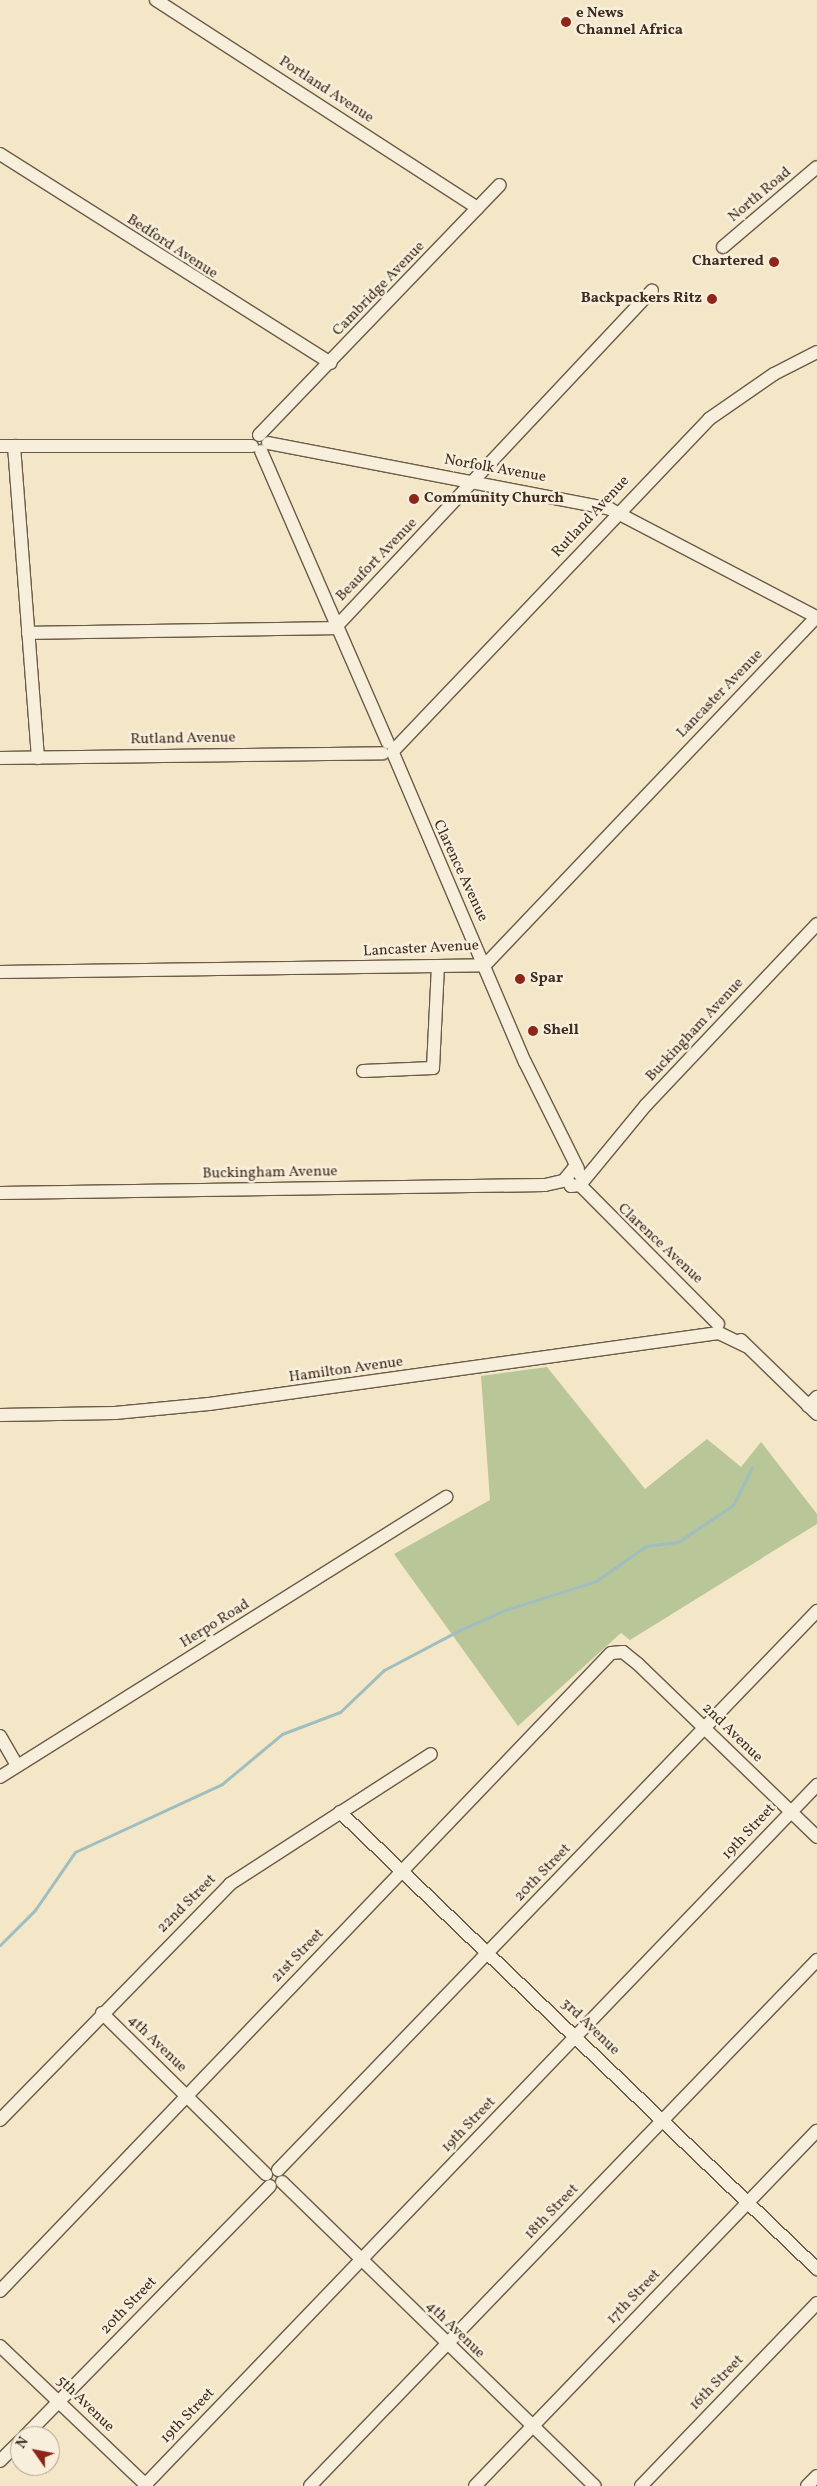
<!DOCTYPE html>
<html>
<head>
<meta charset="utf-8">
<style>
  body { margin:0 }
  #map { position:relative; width:817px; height:2486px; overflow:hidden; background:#f3e7c8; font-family:Vollkorn,serif }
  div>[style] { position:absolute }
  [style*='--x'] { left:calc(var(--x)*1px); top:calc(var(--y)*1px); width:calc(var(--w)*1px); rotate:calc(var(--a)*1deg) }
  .green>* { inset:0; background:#b8c698 }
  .stream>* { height:3px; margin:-1.5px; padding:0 1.5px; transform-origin:1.5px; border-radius:1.5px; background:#9fbebf }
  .roads { filter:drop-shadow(1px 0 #6b5b48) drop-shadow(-1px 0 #6b5b48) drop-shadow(0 1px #6b5b48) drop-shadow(0 -1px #6b5b48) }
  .minor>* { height:12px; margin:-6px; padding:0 6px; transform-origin:6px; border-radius:6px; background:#f7efdb }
  .dots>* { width:14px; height:14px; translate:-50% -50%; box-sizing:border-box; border:2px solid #f7efdb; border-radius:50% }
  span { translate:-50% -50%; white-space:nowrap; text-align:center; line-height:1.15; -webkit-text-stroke:5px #f7efdb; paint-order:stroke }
  .poi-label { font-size:15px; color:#3e2c1e; font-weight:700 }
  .left { translate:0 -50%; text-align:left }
  .right { translate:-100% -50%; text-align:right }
  .street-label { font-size:15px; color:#3e2c1e }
  .north { position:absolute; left:10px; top:2426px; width:50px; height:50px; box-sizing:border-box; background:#f7efdb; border:1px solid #ada18f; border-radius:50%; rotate:303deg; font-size:14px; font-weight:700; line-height:20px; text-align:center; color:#3e2c1e }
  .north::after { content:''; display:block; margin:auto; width:18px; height:22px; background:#8f2418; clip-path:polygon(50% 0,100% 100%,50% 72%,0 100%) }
</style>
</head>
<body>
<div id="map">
  <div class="green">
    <i style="clip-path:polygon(547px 1367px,645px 1489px,707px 1439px,741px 1467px,761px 1442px,817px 1514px,817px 1524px,630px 1640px,621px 1633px,518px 1726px,394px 1554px,490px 1500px,481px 1376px)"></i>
  </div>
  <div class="stream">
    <i style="--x:0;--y:1945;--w:49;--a:-45"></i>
    <i style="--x:35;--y:1910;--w:70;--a:-55.4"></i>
    <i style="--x:75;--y:1852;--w:162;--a:-24.8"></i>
    <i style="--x:222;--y:1784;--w:78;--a:-39.8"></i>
    <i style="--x:282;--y:1734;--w:62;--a:-20.8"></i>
    <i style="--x:340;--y:1712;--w:61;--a:-43.7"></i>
    <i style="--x:384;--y:1670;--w:86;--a:-27.8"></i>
    <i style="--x:460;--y:1630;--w:49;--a:-24"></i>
    <i style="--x:505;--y:1610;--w:96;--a:-17.7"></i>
    <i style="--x:596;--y:1581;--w:61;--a:-35"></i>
    <i style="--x:646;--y:1546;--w:32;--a:-7"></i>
    <i style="--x:678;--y:1542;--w:66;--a:-33.9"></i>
    <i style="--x:733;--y:1505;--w:42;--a:-63.4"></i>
  </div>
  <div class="roads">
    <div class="minor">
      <i style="--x:156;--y:0;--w:383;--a:32.9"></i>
      <i style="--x:0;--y:154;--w:391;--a:32.3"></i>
      <i style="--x:723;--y:247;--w:123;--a:-40.4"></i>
      <i style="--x:259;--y:435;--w:347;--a:-46.1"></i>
      <i style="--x:268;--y:443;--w:348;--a:10.9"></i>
      <i style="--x:610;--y:509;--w:233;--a:27.6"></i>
      <i style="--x:0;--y:446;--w:252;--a:0"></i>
      <i style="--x:14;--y:446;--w:313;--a:85.6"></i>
      <i style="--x:261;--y:451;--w:318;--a:66.5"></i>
      <i style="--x:28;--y:633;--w:307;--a:-0.9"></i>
      <i style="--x:335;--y:628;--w:463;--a:-46.8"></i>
      <i style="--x:394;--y:750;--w:457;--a:-46.4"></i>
      <i style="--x:709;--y:419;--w:79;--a:-34.7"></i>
      <i style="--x:774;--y:374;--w:48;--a:-27.1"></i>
      <i style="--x:393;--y:753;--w:336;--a:66.9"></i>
      <i style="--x:525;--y:1062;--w:119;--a:63.6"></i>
      <i style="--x:0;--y:758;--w:383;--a:-0.7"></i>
      <i style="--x:0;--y:972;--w:485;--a:-0.8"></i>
      <i style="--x:485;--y:965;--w:480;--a:-46.4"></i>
      <i style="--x:363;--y:1071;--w:70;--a:-2.5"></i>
      <i style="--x:433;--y:1068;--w:101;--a:-87.2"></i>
      <i style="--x:584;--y:1179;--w:15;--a:-132"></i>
      <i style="--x:574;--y:1168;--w:13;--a:129"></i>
      <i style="--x:566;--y:1178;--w:9;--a:58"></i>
      <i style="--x:571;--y:1186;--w:9;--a:-6"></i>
      <i style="--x:580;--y:1185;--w:104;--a:-50.5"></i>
      <i style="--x:646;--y:1105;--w:249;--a:-46.6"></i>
      <i style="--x:580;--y:1185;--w:196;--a:45.2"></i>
      <i style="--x:0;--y:1193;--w:545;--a:-0.84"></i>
      <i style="--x:545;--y:1185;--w:22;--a:-13"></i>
      <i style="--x:741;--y:1340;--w:106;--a:44.2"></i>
      <i style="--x:808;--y:1406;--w:13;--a:-45"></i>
      <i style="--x:0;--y:1415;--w:115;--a:-1"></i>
      <i style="--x:115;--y:1413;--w:94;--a:-5.5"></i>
      <i style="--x:209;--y:1404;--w:515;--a:-7.93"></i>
      <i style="--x:719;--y:1333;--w:30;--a:26"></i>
      <i style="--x:0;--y:1736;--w:34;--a:60"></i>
      <i style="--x:0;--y:1777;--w:527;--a:-32.12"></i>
      <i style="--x:340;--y:1812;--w:661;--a:43.77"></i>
      <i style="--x:102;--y:2013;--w:230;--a:44.5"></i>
      <i style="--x:0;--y:2120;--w:330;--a:-45.7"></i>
      <i style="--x:230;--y:1884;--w:239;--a:-32.9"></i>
      <i style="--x:278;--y:2170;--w:777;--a:-46.04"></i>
      <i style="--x:282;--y:2182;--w:436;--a:44.2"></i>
      <i style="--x:0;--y:2291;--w:883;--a:-46.24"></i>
      <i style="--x:611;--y:1653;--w:12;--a:-5"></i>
      <i style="--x:623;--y:1652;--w:19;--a:39"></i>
      <i style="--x:638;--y:1664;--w:249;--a:44"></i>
      <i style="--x:0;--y:2346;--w:203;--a:43.6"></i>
      <i style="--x:25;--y:2436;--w:350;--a:-45.6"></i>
      <i style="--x:0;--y:2461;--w:28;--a:-45"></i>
      <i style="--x:144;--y:2486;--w:972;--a:-46.17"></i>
      <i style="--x:310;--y:2486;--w:731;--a:-46.05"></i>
      <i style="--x:475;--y:2486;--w:493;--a:-46.1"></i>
      <i style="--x:641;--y:2486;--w:254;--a:-46.1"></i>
      <i style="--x:807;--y:2486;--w:14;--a:-45"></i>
    </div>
  </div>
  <div class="dots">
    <i style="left:566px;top:22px;background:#8f2418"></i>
    <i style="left:774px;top:262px;background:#8f2418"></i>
    <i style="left:712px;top:299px;background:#8f2418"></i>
    <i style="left:414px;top:499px;background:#8f2418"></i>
    <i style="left:520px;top:979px;background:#8f2418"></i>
    <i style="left:533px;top:1031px;background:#8f2418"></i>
  </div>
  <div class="poi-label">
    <span class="left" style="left:576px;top:22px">e News<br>Channel Africa</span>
    <span class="right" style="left:764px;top:262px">Chartered</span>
    <span class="right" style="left:702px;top:299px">Backpackers Ritz</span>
    <span class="left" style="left:424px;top:499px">Community Church</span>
    <span class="left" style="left:530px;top:979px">Spar</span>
    <span class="left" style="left:543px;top:1031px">Shell</span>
  </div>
  <div class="street-label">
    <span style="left:326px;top:90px;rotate:33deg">Portland Avenue</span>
    <span style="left:760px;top:195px;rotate:-40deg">North Road</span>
    <span style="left:172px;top:247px;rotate:33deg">Bedford Avenue</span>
    <span style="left:379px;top:289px;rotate:-46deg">Cambridge Avenue</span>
    <span style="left:495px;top:469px;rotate:10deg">Norfolk Avenue</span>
    <span style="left:591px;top:517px;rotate:-47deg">Rutland Avenue</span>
    <span style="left:377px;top:560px;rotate:-46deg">Beaufort Avenue</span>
    <span style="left:720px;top:694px;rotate:-46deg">Lancaster Avenue</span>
    <span style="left:183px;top:739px;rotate:-1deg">Rutland Avenue</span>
    <span style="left:460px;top:871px;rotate:65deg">Clarence Avenue</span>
    <span style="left:421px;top:949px;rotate:-3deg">Lancaster Avenue</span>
    <span style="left:695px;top:1030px;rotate:-47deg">Buckingham Avenue</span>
    <span style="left:270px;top:1173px;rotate:-1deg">Buckingham Avenue</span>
    <span style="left:660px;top:1244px;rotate:43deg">Clarence Avenue</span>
    <span style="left:346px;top:1370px;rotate:-8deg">Hamilton Avenue</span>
    <span style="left:215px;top:1624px;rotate:-32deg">Herpo Road</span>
    <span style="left:732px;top:1733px;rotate:44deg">2nd Avenue</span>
    <span style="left:749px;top:1832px;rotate:-47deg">19th Street</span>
    <span style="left:543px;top:1873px;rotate:-46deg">20th Street</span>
    <span style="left:187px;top:1904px;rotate:-45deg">22nd Street</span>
    <span style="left:298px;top:1956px;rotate:-46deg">21st Street</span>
    <span style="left:590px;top:2027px;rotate:44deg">3rd Avenue</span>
    <span style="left:157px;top:2044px;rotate:44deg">4th Avenue</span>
    <span style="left:469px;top:2125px;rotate:-46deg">19th Street</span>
    <span style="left:552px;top:2212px;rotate:-46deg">18th Street</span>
    <span style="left:634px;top:2297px;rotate:-46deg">17th Street</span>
    <span style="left:129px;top:2306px;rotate:-46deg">20th Street</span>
    <span style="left:455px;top:2330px;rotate:44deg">4th Avenue</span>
    <span style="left:717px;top:2383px;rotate:-46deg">16th Street</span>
    <span style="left:85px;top:2404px;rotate:44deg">5th Avenue</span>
    <span style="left:188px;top:2416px;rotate:-46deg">19th Street</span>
  </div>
  <div class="north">N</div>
</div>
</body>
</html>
